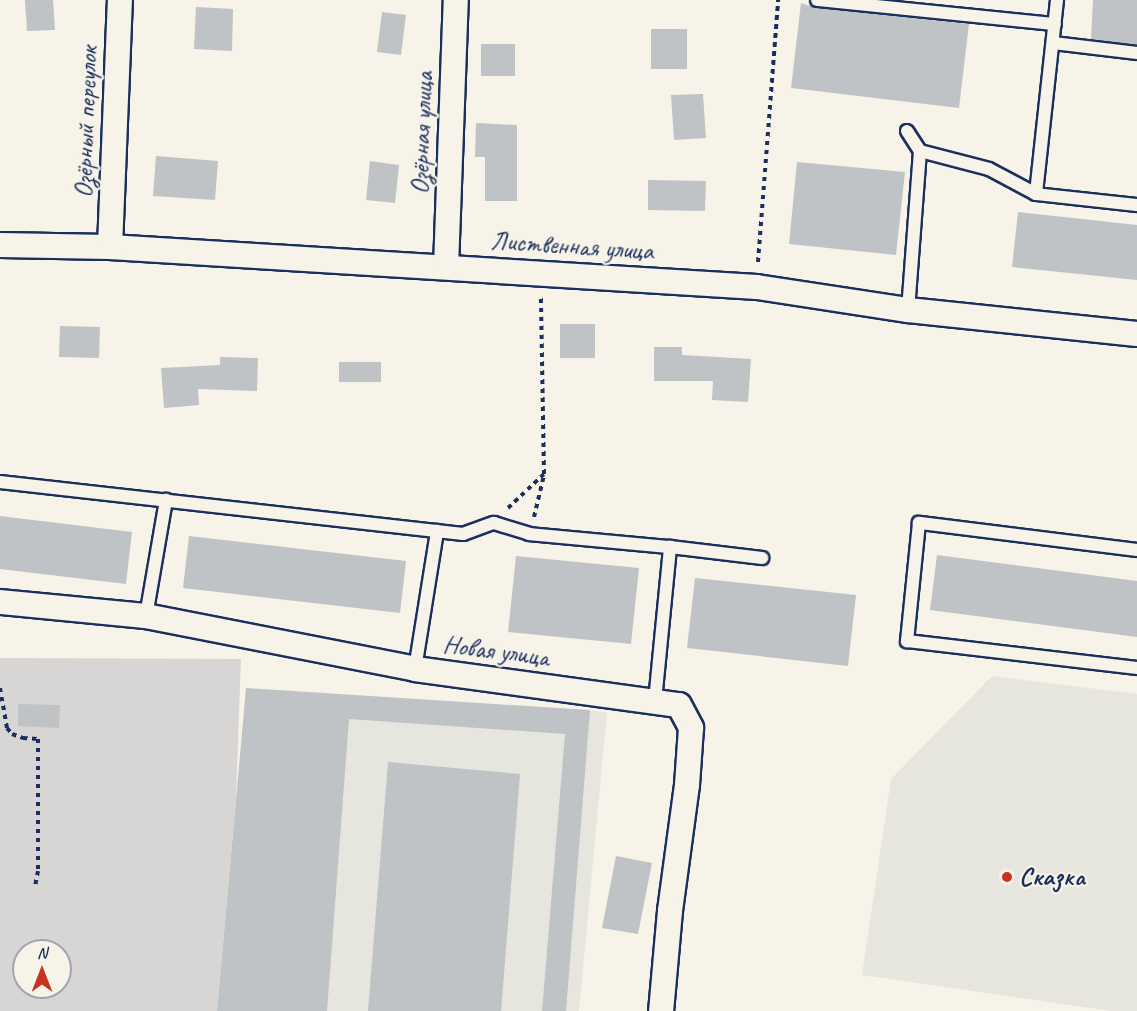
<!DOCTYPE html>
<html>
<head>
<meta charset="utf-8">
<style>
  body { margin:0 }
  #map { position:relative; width:1137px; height:1011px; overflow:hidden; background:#f7f3e8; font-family:Caveat,sans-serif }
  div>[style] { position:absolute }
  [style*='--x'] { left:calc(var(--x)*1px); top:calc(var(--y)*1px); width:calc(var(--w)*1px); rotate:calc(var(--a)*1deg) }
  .built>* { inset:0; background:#e6e5de }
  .green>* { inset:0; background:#d7d6d4 }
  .building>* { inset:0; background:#c0c3c5 }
  .path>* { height:4px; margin-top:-2px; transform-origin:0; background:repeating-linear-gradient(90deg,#1b2f5e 0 4.5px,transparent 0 9px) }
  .roads { filter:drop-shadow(2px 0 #1b2f5e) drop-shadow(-2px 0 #1b2f5e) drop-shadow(0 2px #1b2f5e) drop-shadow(0 -2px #1b2f5e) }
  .service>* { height:12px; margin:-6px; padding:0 6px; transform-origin:6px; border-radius:6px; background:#f7f3e8 }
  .minor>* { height:24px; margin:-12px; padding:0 12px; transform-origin:12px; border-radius:12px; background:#f7f3e8 }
  .dots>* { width:16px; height:16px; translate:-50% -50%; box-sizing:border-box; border:3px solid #f7f3e8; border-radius:50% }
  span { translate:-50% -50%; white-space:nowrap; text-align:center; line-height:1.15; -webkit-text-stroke:4.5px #f7f3e8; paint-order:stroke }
  .street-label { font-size:26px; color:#1b2f5e }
  .poi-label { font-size:26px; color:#1b2f5e; font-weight:700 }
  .left { translate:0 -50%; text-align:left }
  .north { position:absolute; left:12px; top:939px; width:60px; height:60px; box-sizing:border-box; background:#f7f3e8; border:2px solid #9fa5b1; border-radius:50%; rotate:0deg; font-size:16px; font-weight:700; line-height:24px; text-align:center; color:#1b2f5e }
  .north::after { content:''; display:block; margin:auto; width:21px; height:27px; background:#c8321e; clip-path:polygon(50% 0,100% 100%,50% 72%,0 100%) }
</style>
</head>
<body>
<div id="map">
  <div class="built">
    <i style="clip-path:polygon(992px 676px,1137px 694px,1137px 1011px,1111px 1011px,862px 975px,891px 779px)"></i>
    <i style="clip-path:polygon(350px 695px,607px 712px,579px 1011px,217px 1011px)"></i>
  </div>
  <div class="green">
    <i style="clip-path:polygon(evenodd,0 658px,241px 659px,236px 798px,217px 1011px,0 1011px,0 658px,24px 951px,60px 951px,60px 987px,24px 987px,24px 951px)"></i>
  </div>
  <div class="building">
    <i style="clip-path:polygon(25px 0,53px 0,55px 30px,27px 31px)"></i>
    <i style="clip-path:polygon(1093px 0,1137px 0,1137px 45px,1091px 39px)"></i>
    <i style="clip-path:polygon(801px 3px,816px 8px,969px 24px,959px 108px,791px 88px)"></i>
    <i style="clip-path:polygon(196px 7px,233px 9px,232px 51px,194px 49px)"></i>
    <i style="clip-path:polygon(382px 12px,406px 15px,401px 55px,377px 52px)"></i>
    <i style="clip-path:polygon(651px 29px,687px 29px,687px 69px,651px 69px)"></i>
    <i style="clip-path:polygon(481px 44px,515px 44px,515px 76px,481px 76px)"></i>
    <i style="clip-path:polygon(703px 94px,706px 138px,674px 140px,671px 95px)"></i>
    <i style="clip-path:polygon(476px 123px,517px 125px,517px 201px,485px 201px,485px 157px,475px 157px)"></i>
    <i style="clip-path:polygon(156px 156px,218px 161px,215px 200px,153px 196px)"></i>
    <i style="clip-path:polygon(370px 161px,399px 165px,395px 203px,366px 200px)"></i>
    <i style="clip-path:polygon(797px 162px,905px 172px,896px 255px,789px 244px)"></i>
    <i style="clip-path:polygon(648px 180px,706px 181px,705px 211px,648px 210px)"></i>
    <i style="clip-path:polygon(1018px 212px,1137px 225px,1137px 280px,1012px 267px)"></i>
    <i style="clip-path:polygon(560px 324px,595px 324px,595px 358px,560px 358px)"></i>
    <i style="clip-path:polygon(60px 326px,100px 327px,99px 358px,59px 357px)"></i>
    <i style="clip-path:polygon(654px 347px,682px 347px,682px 355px,751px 359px,748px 402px,712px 400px,713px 381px,654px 381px)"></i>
    <i style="clip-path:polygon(220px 357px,258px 358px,257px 391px,198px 389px,199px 405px,164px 408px,161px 368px,220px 365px)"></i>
    <i style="clip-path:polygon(339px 362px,381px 362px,381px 382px,339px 382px)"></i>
    <i style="clip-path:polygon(0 516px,132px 532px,126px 584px,0 569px)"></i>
    <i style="clip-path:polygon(189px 536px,406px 561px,400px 613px,183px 588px)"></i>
    <i style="clip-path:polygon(937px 555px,1137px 581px,1137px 637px,930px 610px)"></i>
    <i style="clip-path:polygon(516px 556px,639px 568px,631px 644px,508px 632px)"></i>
    <i style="clip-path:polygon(695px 578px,856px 595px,848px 666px,687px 648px)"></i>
    <i style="clip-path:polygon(246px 688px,590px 710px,566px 1011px,542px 1011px,565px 734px,349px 719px,327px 1011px,217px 1011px)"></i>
    <i style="clip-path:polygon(18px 704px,60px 705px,59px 728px,18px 726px)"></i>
    <i style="clip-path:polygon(388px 762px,520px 774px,501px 1011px,368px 1011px)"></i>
    <i style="clip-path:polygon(616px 856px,652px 863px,638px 934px,602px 928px)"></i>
  </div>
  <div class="path">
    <i style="--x:758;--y:262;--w:263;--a:-85.6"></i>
    <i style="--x:508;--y:508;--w:50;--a:-43.4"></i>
    <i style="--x:544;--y:474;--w:177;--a:-91"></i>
    <i style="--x:534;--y:517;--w:43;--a:-76.6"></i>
    <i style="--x:0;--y:688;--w:41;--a:80.1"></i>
    <i style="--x:7;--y:728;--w:8;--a:50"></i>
    <i style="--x:12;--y:734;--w:12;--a:20"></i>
    <i style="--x:23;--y:738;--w:15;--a:4"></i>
    <i style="--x:38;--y:739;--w:132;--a:90"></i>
    <i style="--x:38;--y:871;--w:16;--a:101"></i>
  </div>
  <div class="roads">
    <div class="service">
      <i style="--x:817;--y:0;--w:239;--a:5.8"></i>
      <i style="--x:1057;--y:0;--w:195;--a:96.2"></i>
      <i style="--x:1036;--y:194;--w:102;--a:6.2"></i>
      <i style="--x:1053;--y:43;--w:85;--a:6.8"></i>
      <i style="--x:907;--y:131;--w:24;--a:57"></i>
      <i style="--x:920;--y:151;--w:159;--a:94.3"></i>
      <i style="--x:920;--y:151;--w:71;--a:14.6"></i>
      <i style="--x:989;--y:169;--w:53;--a:28"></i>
      <i style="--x:0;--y:482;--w:466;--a:6.4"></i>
      <i style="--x:463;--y:534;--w:33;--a:-20"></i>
      <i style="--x:494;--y:523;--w:37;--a:17"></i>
      <i style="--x:529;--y:534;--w:142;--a:5.3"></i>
      <i style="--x:1137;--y:550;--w:220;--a:-172.9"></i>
      <i style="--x:919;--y:523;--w:119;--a:95.8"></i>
      <i style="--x:907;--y:641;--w:232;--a:6.7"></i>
      <i style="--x:146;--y:616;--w:118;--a:-80.2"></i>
      <i style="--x:415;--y:669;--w:140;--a:-80.9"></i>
      <i style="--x:655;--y:701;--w:155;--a:-84.4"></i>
      <i style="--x:670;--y:547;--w:93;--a:6.8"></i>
    </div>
    <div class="minor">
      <i style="--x:0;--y:245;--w:110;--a:1"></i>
      <i style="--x:110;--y:247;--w:648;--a:3.54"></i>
      <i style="--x:757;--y:287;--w:153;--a:8.7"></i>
      <i style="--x:908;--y:310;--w:230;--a:6"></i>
      <i style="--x:110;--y:247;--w:247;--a:-87.7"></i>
      <i style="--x:446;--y:267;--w:267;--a:-87.9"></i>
      <i style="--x:0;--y:602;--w:147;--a:5.5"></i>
      <i style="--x:146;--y:616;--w:274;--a:11.1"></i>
      <i style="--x:415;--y:669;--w:266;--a:7.8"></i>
      <i style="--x:679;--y:705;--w:26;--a:62"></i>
      <i style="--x:691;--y:728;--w:57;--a:94"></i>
      <i style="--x:687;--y:785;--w:127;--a:97.7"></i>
      <i style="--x:670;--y:911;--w:100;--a:95.1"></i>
    </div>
  </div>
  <div class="dots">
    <i style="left:1007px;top:877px;background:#c8321e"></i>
  </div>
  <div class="street-label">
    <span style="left:86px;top:122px;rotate:-88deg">Озёрный переулок</span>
    <span style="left:422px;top:133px;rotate:-88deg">Озёрная улица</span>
    <span style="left:572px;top:246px;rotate:4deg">Лиственная улица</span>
    <span style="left:496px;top:651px;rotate:7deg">Новая улица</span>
  </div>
  <div class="poi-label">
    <span class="left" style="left:1019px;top:877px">Сказка</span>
  </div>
  <div class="north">N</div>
</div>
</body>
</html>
